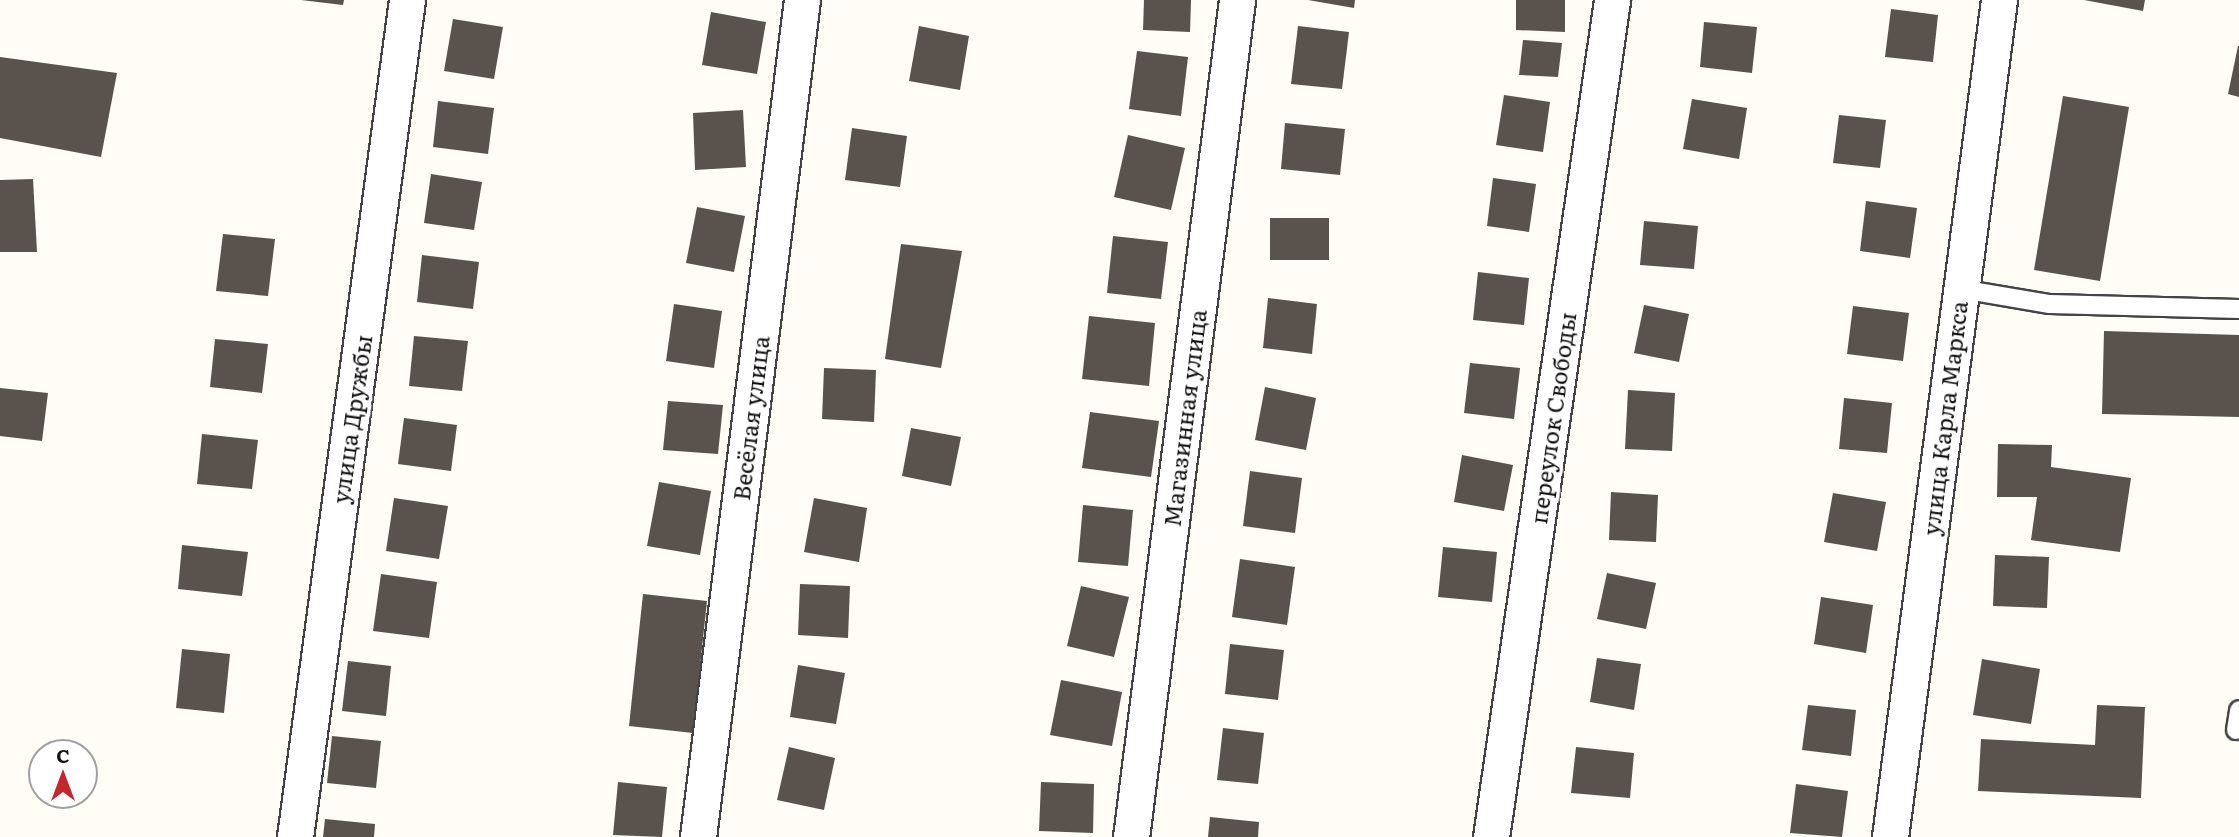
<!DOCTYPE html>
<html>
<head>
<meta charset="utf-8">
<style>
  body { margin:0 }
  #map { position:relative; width:2239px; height:837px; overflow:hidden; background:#fffdf5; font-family:Literata,serif }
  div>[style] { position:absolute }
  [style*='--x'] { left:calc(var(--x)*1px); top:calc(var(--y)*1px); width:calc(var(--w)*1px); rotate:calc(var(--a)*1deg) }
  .building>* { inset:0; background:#5a524d }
  .roads { filter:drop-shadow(2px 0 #444) drop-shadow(-2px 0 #444) drop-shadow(0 2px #444) drop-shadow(0 -2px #444) }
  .service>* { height:18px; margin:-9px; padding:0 9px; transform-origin:9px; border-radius:9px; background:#fff }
  .minor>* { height:35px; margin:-17.5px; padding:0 17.5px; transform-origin:17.5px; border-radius:17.5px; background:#fff }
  span { translate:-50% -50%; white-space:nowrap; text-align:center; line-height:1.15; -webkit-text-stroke:7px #fff; paint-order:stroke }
  .street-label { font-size:23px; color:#111 }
  .north { position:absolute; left:28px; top:739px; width:70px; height:70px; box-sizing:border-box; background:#fff; border:2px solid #a0a0a0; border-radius:50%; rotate:0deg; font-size:19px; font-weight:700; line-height:28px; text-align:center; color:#111 }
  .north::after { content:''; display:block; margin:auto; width:24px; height:32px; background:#c4262e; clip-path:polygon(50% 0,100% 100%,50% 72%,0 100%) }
</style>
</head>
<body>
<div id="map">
  <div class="building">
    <i style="clip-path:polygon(301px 0,344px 0,343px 5px)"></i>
    <i style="clip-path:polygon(1144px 0,1191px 0,1190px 32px,1143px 30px)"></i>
    <i style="clip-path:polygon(1308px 0,1355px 0,1354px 8px)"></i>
    <i style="clip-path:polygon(1516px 0,1565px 0,1565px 32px,1516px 30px)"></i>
    <i style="clip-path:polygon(2084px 0,2145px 0,2143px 11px)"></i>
    <i style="clip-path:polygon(1891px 9px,1938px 15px,1933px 62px,1885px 57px)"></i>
    <i style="clip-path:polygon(711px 12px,766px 22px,757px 74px,702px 65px)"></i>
    <i style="clip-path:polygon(453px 19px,503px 27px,494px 79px,444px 71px)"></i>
    <i style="clip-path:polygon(1704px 22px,1757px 27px,1752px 73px,1700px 67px)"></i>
    <i style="clip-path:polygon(919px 26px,969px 36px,960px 90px,909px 81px)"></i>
    <i style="clip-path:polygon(1298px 26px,1349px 32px,1342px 89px,1291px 84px)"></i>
    <i style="clip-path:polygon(1523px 40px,1562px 43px,1558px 77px,1519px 75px)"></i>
    <i style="clip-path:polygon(2238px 46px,2239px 46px,2239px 97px,2228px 94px)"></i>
    <i style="clip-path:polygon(1137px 51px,1188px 57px,1181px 116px,1129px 109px)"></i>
    <i style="clip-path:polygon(0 57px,117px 73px,101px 157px,0 138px)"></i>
    <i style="clip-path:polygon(1504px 95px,1550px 102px,1543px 152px,1496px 145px)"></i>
    <i style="clip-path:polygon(2063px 96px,2129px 107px,2100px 281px,2034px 270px)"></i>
    <i style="clip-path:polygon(1692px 99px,1747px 108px,1739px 159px,1683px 149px)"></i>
    <i style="clip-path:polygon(438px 101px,494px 108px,488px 154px,433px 147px)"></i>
    <i style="clip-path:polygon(743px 110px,746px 167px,695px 170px,693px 113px)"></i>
    <i style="clip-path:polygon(1839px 115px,1886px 120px,1880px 168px,1833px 163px)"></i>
    <i style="clip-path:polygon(1285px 123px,1345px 129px,1340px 175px,1281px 169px)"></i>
    <i style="clip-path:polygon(852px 128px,907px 136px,900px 187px,845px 180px)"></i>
    <i style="clip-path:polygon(1128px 135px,1185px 148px,1171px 210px,1114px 197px)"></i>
    <i style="clip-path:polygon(431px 174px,482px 182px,474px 230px,424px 223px)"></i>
    <i style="clip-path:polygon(1493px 178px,1536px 184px,1529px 232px,1487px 226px)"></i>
    <i style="clip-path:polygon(33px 179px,37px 252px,0 252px,0 180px)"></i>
    <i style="clip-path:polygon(1866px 201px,1917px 208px,1910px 258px,1860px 251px)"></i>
    <i style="clip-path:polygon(697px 207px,745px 216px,734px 272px,686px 263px)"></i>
    <i style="clip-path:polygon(1270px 218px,1329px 218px,1329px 260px,1270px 260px)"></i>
    <i style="clip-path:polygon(1644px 221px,1698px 226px,1694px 269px,1640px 265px)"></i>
    <i style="clip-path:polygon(223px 234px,275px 239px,268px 296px,216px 291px)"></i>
    <i style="clip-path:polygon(1113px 236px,1168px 242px,1161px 299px,1107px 293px)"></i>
    <i style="clip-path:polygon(901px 244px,962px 251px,941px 368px,885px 359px)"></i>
    <i style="clip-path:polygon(422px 255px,479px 262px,473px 309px,417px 302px)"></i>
    <i style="clip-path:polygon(1478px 272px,1529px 278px,1524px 325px,1473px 320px)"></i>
    <i style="clip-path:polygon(1268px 298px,1317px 304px,1312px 354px,1263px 348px)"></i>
    <i style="clip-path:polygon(674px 304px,722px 311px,714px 368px,666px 361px)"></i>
    <i style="clip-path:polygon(1644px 305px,1689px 314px,1679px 362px,1634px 353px)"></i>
    <i style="clip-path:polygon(1853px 306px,1909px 313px,1903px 361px,1847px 354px)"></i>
    <i style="clip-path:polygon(1089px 316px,1155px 323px,1149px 386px,1082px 379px)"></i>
    <i style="clip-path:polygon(2104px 331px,2239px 335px,2239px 417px,2102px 414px)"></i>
    <i style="clip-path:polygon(414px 336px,468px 341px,462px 391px,409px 386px)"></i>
    <i style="clip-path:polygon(215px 339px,268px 344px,262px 393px,210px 387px)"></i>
    <i style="clip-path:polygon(1470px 363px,1520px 368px,1514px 419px,1464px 413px)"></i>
    <i style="clip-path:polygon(824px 368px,876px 370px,874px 422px,822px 419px)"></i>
    <i style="clip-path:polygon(1265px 387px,1316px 398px,1306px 450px,1255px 440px)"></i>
    <i style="clip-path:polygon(0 388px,48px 393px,42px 441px,0 436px)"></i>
    <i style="clip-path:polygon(1628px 390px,1675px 393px,1672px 451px,1625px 449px)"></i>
    <i style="clip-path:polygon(1844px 398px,1892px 403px,1887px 453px,1839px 449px)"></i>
    <i style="clip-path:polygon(668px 401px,723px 405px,718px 454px,663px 450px)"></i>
    <i style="clip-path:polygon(1090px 412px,1159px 421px,1151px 477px,1082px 468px)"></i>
    <i style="clip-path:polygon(404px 418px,457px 425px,451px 471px,398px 464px)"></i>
    <i style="clip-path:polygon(911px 428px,961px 437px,951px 486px,902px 476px)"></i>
    <i style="clip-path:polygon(202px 434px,258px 440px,252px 489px,197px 484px)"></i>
    <i style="clip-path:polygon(1998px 444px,2052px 445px,2051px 467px,2131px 478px,2120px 552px,2031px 540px,2037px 497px,1997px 497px)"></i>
    <i style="clip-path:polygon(1462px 455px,1513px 465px,1504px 511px,1454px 502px)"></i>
    <i style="clip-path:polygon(1250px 471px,1302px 478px,1295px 533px,1243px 526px)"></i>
    <i style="clip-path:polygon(659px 482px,711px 491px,700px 555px,647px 546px)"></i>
    <i style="clip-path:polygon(1611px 492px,1658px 495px,1656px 542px,1609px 540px)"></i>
    <i style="clip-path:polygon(1833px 493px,1886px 502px,1877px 551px,1824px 542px)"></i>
    <i style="clip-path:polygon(394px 498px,448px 506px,439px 559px,386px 551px)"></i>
    <i style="clip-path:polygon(814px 498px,867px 508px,859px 562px,804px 552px)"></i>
    <i style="clip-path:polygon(1083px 505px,1133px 510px,1128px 566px,1078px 562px)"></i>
    <i style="clip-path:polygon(182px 545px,248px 552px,242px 596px,178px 589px)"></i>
    <i style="clip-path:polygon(1443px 547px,1497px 552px,1492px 602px,1438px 597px)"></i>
    <i style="clip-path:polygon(1995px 555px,2049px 557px,2047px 608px,1993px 606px)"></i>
    <i style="clip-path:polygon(1240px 559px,1295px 567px,1287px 625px,1232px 617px)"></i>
    <i style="clip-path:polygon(1607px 573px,1656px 583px,1646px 629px,1597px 619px)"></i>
    <i style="clip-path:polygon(381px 574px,437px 582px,429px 638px,373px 631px)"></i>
    <i style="clip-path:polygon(800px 584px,850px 586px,848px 638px,798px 635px)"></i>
    <i style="clip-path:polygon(1081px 586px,1129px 597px,1114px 657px,1067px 646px)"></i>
    <i style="clip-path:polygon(643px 594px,707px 601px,693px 733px,629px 726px)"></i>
    <i style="clip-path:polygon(1821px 597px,1873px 605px,1866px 653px,1814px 644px)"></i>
    <i style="clip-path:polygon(1230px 644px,1284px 650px,1278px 700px,1225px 694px)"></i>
    <i style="clip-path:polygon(182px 649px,230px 654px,224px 713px,176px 708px)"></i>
    <i style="clip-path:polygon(1597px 658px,1641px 664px,1634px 710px,1590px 702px)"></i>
    <i style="clip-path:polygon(1982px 659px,2040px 669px,2031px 724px,1973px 715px)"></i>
    <i style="clip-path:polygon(348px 661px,391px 666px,386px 716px,342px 711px)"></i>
    <i style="clip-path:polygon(798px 665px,845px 673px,836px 724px,790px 717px)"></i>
    <i style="clip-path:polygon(1061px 680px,1122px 692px,1112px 746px,1050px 735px)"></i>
    <i style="clip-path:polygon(1808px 705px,1856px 710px,1851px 756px,1802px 750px)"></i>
    <i style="clip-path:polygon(2097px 705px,2145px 707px,2141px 798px,1978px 791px,1981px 739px,2095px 745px)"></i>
    <i style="clip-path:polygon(1223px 728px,1264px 733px,1258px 784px,1217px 780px)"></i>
    <i style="clip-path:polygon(332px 736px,381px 741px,376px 788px,327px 783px)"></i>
    <i style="clip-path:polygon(789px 747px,835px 758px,824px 810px,777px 800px)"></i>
    <i style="clip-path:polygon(1576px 747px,1634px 753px,1630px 798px,1571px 793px)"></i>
    <i style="clip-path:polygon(618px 782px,667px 787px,662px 837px,613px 835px)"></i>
    <i style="clip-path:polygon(1041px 782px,1094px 784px,1093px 833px,1039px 831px)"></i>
    <i style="clip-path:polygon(1796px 784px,1848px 791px,1842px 837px,1790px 833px)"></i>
    <i style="clip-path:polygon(1210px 817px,1259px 822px,1258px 837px,1208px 837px)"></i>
    <i style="clip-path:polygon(325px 819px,375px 824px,374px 837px,323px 837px)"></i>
  </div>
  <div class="roads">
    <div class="service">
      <i style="--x:1961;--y:289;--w:90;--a:9.6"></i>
      <i style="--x:2050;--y:304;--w:189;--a:1.5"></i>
      <i style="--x:2236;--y:730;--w:20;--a:-81"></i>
    </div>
    <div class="minor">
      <i style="--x:295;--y:837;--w:844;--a:-82.38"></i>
      <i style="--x:698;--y:837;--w:843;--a:-82.92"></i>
      <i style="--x:1131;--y:837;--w:844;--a:-82.78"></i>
      <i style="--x:1491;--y:837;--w:846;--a:-81.77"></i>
      <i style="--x:1890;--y:837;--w:844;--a:-82.58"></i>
    </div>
  </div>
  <div class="street-label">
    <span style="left:750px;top:418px;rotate:-83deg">Весёлая улица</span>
    <span style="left:1184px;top:418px;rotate:-83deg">Магазинная улица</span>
    <span style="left:1552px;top:418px;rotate:-82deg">переулок Свободы</span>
    <span style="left:1944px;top:418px;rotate:-83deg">улица Карла Маркса</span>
    <span style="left:351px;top:419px;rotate:-82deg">улица Дружбы</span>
  </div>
  <div class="north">С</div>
</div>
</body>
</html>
